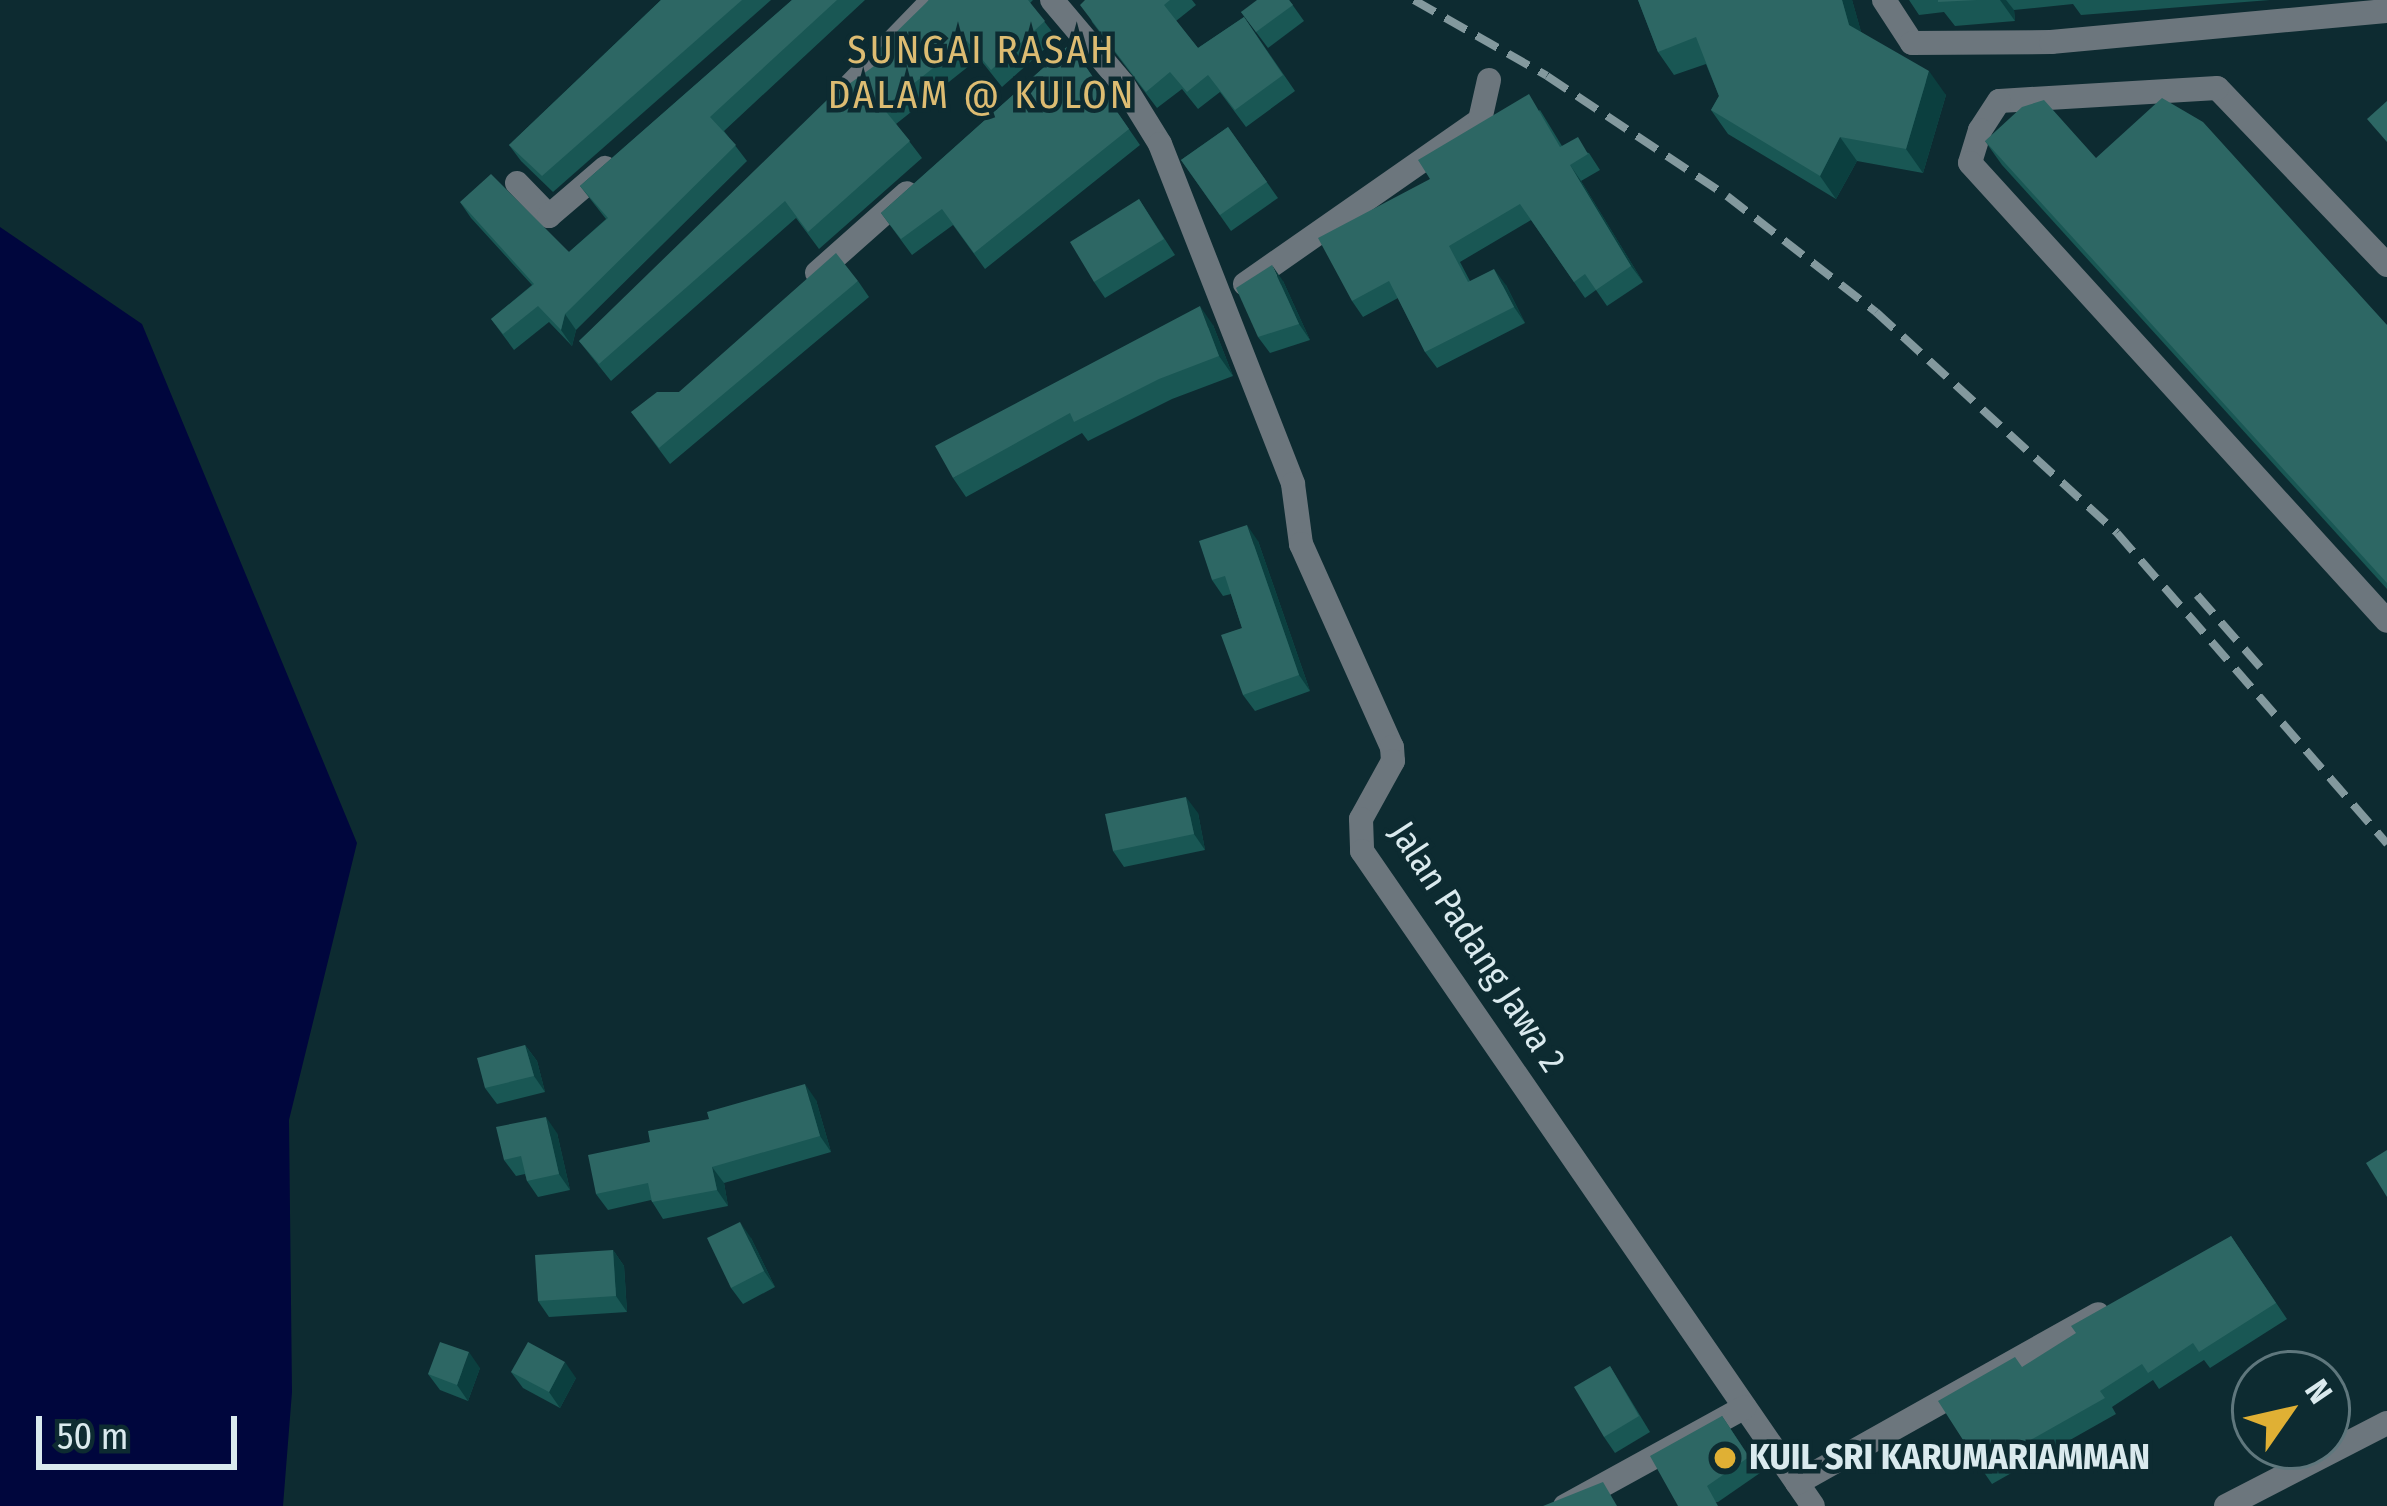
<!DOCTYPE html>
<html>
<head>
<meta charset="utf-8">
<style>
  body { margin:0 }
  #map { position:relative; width:2387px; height:1506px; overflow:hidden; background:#0d2b31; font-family:"Fira Sans Condensed",sans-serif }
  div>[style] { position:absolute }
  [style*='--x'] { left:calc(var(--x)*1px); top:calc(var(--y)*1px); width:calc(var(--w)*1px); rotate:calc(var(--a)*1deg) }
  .water>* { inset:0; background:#00063d }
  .street>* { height:24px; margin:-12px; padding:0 12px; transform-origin:12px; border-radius:12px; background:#6c767d }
  .rail>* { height:8px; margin-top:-4px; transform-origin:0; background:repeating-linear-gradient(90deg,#83999e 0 24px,transparent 0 36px) }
  .wall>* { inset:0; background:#195754 }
  .shaded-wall>* { inset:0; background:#0b3f3f }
  .building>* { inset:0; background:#2d6764 }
  .dots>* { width:33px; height:33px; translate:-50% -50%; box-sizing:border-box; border:6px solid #0d2b31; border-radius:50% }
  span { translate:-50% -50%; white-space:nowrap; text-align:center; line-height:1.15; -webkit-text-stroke:9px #0d2b31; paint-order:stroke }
  .street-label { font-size:36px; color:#daeaee }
  .poi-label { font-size:36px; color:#daeaee; font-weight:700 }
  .left { translate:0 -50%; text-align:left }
  .neighbourhood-label { font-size:39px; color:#ddbc72; letter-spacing:3px }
  .north { position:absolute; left:2231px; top:1350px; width:120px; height:120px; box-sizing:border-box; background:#0d2b31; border:3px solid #5f777d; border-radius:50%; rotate:56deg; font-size:33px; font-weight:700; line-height:48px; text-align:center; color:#daeaee }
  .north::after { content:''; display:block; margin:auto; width:42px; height:54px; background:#e0b034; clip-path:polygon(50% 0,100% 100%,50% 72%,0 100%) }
  .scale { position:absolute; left:36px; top:1416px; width:201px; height:54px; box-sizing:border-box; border:6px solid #daeaee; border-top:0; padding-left:15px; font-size:36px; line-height:42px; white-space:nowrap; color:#daeaee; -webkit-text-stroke:9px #0d2b31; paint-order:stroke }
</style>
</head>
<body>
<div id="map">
  <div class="water">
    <i style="clip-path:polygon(0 227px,142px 324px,357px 843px,289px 1120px,292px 1392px,283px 1506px,0 1506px)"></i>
  </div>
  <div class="street">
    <i style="--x:1052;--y:0;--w:110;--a:49.8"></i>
    <i style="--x:1123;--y:84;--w:70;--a:58.3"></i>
    <i style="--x:1160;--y:144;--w:365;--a:68.6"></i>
    <i style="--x:1293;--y:484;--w:61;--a:82.4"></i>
    <i style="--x:1301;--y:544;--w:222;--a:65.9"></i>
    <i style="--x:1392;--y:747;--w:14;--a:86"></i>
    <i style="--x:1393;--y:761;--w:66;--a:118.9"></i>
    <i style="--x:1361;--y:819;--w:32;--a:88"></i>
    <i style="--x:1362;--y:851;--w:795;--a:55.45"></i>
    <i style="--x:1884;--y:0;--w:51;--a:56.9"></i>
    <i style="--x:1912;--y:43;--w:139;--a:-0.4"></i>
    <i style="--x:2051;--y:42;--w:337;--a:-5.3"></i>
    <i style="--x:839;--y:97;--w:135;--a:-45.9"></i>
    <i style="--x:517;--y:183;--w:46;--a:45.9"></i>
    <i style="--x:549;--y:216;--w:74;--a:-40.6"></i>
    <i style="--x:2387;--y:265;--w:245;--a:-133.8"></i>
    <i style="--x:2217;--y:88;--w:218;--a:176.6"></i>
    <i style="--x:1999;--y:101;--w:35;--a:123"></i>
    <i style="--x:1980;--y:130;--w:34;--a:107"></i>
    <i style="--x:1970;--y:163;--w:619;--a:47.68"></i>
    <i style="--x:817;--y:273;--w:120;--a:-41.6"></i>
    <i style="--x:1245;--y:284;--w:287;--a:-34.9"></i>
    <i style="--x:1480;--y:120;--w:41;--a:-77.3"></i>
    <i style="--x:1797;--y:1483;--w:345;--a:-29.3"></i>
    <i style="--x:1565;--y:1506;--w:205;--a:-28.8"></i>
    <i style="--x:2226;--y:1506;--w:181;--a:-27.3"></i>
  </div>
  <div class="rail">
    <i style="--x:1414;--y:0;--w:153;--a:29.7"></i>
    <i style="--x:1547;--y:76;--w:216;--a:33.7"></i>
    <i style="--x:1727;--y:196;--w:189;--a:37.9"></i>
    <i style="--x:1876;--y:312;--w:327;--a:42.5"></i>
    <i style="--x:2117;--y:533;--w:412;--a:49"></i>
    <i style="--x:2197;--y:595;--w:96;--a:48.8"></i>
  </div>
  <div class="wall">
    <i style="clip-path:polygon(661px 0,771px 0,553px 192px,521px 161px,509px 145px)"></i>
    <i style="clip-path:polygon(792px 0,865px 0,724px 131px,747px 161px,576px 330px,572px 346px,549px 322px,514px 350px,491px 319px,532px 285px,471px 218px,460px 202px,569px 252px,606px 219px,580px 186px)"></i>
    <i style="clip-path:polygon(929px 0,1033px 0,1030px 3px,1057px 38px,1002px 87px,979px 58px,896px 124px,922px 158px,819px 249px,796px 218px,611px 381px,579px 341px,883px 60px)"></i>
    <i style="clip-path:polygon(1085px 0,1192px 0,1196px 5px,1176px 21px,1198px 48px,1244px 17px,1295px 91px,1246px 127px,1220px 92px,1198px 109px,1182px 89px,1157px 108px,1092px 22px)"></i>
    <i style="clip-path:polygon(1289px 0,1304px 21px,1268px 48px,1241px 12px)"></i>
    <i style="clip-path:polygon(1638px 0,1852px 0,1861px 32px,1946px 95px,1923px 173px,1857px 161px,1836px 199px,1728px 134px,1711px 110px,1719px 96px,1706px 64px,1674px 75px,1658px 52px)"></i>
    <i style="clip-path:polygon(1909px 0,2270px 0,2081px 15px,2073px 4px,2014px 10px,2015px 21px,1955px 26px,1944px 12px,1919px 15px)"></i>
    <i style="clip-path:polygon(1070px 44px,1140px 145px,985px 269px,953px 225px,912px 255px,881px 213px)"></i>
    <i style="clip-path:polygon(1540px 110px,1562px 146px,1589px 153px,1600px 170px,1581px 181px,1643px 282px,1607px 306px,1596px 290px,1585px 298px,1531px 220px,1460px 262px,1470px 281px,1506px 285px,1525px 323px,1437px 368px,1425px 352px,1398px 298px,1363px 317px,1352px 301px,1430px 179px)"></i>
    <i style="clip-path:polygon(1228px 127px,1278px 198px,1231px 231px,1181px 160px)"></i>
    <i style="clip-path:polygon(1985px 141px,2096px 158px,2387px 325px,2387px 589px,2002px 165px)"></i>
    <i style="clip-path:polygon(1139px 199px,1175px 255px,1105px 298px,1094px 282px)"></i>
    <i style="clip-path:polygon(858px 281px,869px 297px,670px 464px,631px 412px,679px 392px)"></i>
    <i style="clip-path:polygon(1283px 281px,1310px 340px,1270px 353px,1258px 337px)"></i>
    <i style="clip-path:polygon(1213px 325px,1233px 376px,1172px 399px,1088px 441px,1082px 433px,966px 497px,953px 478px)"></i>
    <i style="clip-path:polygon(1258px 541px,1310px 691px,1255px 711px,1243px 695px,1242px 628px,1231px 594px,1223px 596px,1212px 580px)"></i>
    <i style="clip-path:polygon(1198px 813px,1205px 850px,1124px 867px,1113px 851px)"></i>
    <i style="clip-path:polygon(525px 1045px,537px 1061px,545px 1092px,497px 1104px,485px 1088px)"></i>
    <i style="clip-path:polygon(816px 1100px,831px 1152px,724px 1183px,728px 1206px,663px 1219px,651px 1200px,608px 1210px,596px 1194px,650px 1142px)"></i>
    <i style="clip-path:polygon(557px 1133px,570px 1190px,538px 1197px,527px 1181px,525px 1174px,516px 1176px,504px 1160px)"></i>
    <i style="clip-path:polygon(2231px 1236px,2287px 1319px,2210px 1368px,2204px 1360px,2159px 1389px,2153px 1380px,2112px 1407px,2116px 1414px,1992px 1484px,1981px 1468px)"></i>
    <i style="clip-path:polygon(751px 1238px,775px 1287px,743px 1304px,731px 1288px)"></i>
    <i style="clip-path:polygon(613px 1250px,624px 1266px,627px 1312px,549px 1317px,538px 1301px)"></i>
    <i style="clip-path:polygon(1610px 1366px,1650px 1432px,1615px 1453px,1604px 1437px)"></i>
    <i style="clip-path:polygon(480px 1368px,468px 1401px,440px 1390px,428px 1374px)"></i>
    <i style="clip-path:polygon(511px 1372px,576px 1378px,560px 1408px,523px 1388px)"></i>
    <i style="clip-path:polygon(1722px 1416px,1760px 1473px,1718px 1502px,1678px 1506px)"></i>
  </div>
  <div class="shaded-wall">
    <i style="clip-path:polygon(1842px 0,1852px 0,1866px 49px,1849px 25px)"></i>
    <i style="clip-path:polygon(2000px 0,2006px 0,2014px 10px,2015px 21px)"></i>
    <i style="clip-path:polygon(1929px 71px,1946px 95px,1923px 173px,1906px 149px)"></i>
    <i style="clip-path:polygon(1840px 137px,1857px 161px,1836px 199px,1820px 176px)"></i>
    <i style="clip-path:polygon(1570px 165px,1581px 181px,1643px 282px,1631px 266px)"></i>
    <i style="clip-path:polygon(1272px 265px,1283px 281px,1310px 340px,1299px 324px)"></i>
    <i style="clip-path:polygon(1494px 269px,1506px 285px,1525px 323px,1514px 307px)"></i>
    <i style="clip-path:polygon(1200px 306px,1213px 325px,1233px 376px,1219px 356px)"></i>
    <i style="clip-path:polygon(565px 314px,576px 330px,572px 346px,561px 330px)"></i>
    <i style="clip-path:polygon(1247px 525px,1258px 541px,1310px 691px,1299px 675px)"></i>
    <i style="clip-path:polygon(1186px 797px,1198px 813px,1205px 850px,1194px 834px)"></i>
    <i style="clip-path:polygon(525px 1045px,537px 1061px,545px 1092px,534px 1076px)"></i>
    <i style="clip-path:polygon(805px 1084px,816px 1100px,831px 1152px,820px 1136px)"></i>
    <i style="clip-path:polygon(546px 1117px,557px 1133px,570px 1190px,559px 1174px)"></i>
    <i style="clip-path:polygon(712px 1167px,724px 1183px,728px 1206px,717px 1190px)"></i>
    <i style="clip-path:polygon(740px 1222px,751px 1238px,775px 1287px,764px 1271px)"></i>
    <i style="clip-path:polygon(613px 1250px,624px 1266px,627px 1312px,616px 1296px)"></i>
    <i style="clip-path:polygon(469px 1352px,480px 1368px,468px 1401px,457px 1385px)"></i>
    <i style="clip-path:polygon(565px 1362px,576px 1378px,560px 1408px,549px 1392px)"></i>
  </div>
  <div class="building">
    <i style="clip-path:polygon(661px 0,742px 0,542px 176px,509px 145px)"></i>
    <i style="clip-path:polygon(792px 0,837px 0,710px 117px,736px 145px,565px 314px,561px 330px,538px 306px,503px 334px,491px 319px,534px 284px,460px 202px,491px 174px,569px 252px,608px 218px,580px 186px)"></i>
    <i style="clip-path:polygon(929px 0,1028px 0,1045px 21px,991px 70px,967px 41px,883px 108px,910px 141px,808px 232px,785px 201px,599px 364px,579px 341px,828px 99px,884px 59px,877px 51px)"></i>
    <i style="clip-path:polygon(1085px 0,1170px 0,1164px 5px,1198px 48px,1244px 17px,1283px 75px,1235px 110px,1208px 75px,1187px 92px,1170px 72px,1146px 92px,1080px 5px)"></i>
    <i style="clip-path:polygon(1257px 0,1289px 0,1293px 5px,1256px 32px,1241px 12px)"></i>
    <i style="clip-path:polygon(1638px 0,1842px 0,1849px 25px,1929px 71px,1906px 149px,1840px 137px,1820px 176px,1711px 110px,1719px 96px,1696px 37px,1658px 52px)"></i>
    <i style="clip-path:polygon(1938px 0,1977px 0,1938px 2px)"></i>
    <i style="clip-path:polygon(1070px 44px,1129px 129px,974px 253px,942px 209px,901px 239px,881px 213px)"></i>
    <i style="clip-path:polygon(1529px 94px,1560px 147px,1578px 137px,1588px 154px,1570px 165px,1631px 266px,1596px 290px,1585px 274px,1574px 282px,1520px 204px,1449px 246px,1468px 282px,1494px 269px,1514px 307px,1425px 352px,1389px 281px,1352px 301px,1318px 238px,1430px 179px,1418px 160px)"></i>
    <i style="clip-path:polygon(2162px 98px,2203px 122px,2387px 325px,2387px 583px,1985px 141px,2022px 107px,2044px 100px,2096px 158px)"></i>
    <i style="clip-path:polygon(2387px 101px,2387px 142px,2367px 119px)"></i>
    <i style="clip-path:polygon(1228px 127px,1267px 182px,1220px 215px,1181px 160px)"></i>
    <i style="clip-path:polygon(1139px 199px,1164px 239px,1094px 282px,1070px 242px)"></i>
    <i style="clip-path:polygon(836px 253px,858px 281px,659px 448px,631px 412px,657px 392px,679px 392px)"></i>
    <i style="clip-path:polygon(1272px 265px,1299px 324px,1258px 337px,1236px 288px)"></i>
    <i style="clip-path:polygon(1200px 306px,1219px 356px,1159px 379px,1074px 422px,1070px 413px,953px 478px,935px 446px)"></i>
    <i style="clip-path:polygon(1247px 525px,1299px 675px,1243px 695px,1221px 635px,1242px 628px,1225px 576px,1212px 580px,1199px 541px)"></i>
    <i style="clip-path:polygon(1186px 797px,1194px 834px,1113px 851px,1105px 814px)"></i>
    <i style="clip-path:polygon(525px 1045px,534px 1076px,485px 1088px,477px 1058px)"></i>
    <i style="clip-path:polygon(805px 1084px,820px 1136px,712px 1167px,717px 1190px,652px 1202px,648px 1183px,596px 1194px,588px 1155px,650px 1142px,648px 1131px,709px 1119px,707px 1112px)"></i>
    <i style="clip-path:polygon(546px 1117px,559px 1174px,527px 1181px,521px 1156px,504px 1160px,496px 1127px)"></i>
    <i style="clip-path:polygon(2387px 1150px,2387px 1197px,2366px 1163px)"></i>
    <i style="clip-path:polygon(740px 1222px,764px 1271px,731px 1288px,707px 1238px)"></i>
    <i style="clip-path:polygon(2231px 1236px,2276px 1303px,2199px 1352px,2193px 1343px,2148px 1373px,2142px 1364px,2100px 1391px,2105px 1398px,1981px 1468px,1938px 1401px,2015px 1357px,2022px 1367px,2076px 1333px,2071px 1326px)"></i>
    <i style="clip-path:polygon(613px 1250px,616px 1296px,538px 1301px,535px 1255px)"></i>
    <i style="clip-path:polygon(440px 1342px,469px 1352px,457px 1385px,428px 1374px)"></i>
    <i style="clip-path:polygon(528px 1342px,565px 1362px,549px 1392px,511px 1372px)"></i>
    <i style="clip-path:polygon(1610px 1366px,1639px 1416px,1604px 1437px,1574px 1387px)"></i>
    <i style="clip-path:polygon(1722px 1416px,1749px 1457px,1707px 1486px,1718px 1506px,1678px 1506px,1650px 1456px)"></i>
    <i style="clip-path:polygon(1603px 1482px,1617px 1506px,1543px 1506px)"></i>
  </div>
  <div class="dots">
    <i style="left:1725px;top:1458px;background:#e0b034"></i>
  </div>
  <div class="street-label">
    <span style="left:1477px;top:947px;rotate:57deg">Jalan Padang Jawa 2</span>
  </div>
  <div class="poi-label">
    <span class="left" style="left:1749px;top:1458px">KUIL SRI KARUMARIAMMAN</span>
  </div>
  <div class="neighbourhood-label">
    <span style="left:982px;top:73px">SUNGAI RASAH<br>DALAM @ KULON</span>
  </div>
  <div class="north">N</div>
  <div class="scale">50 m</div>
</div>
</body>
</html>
